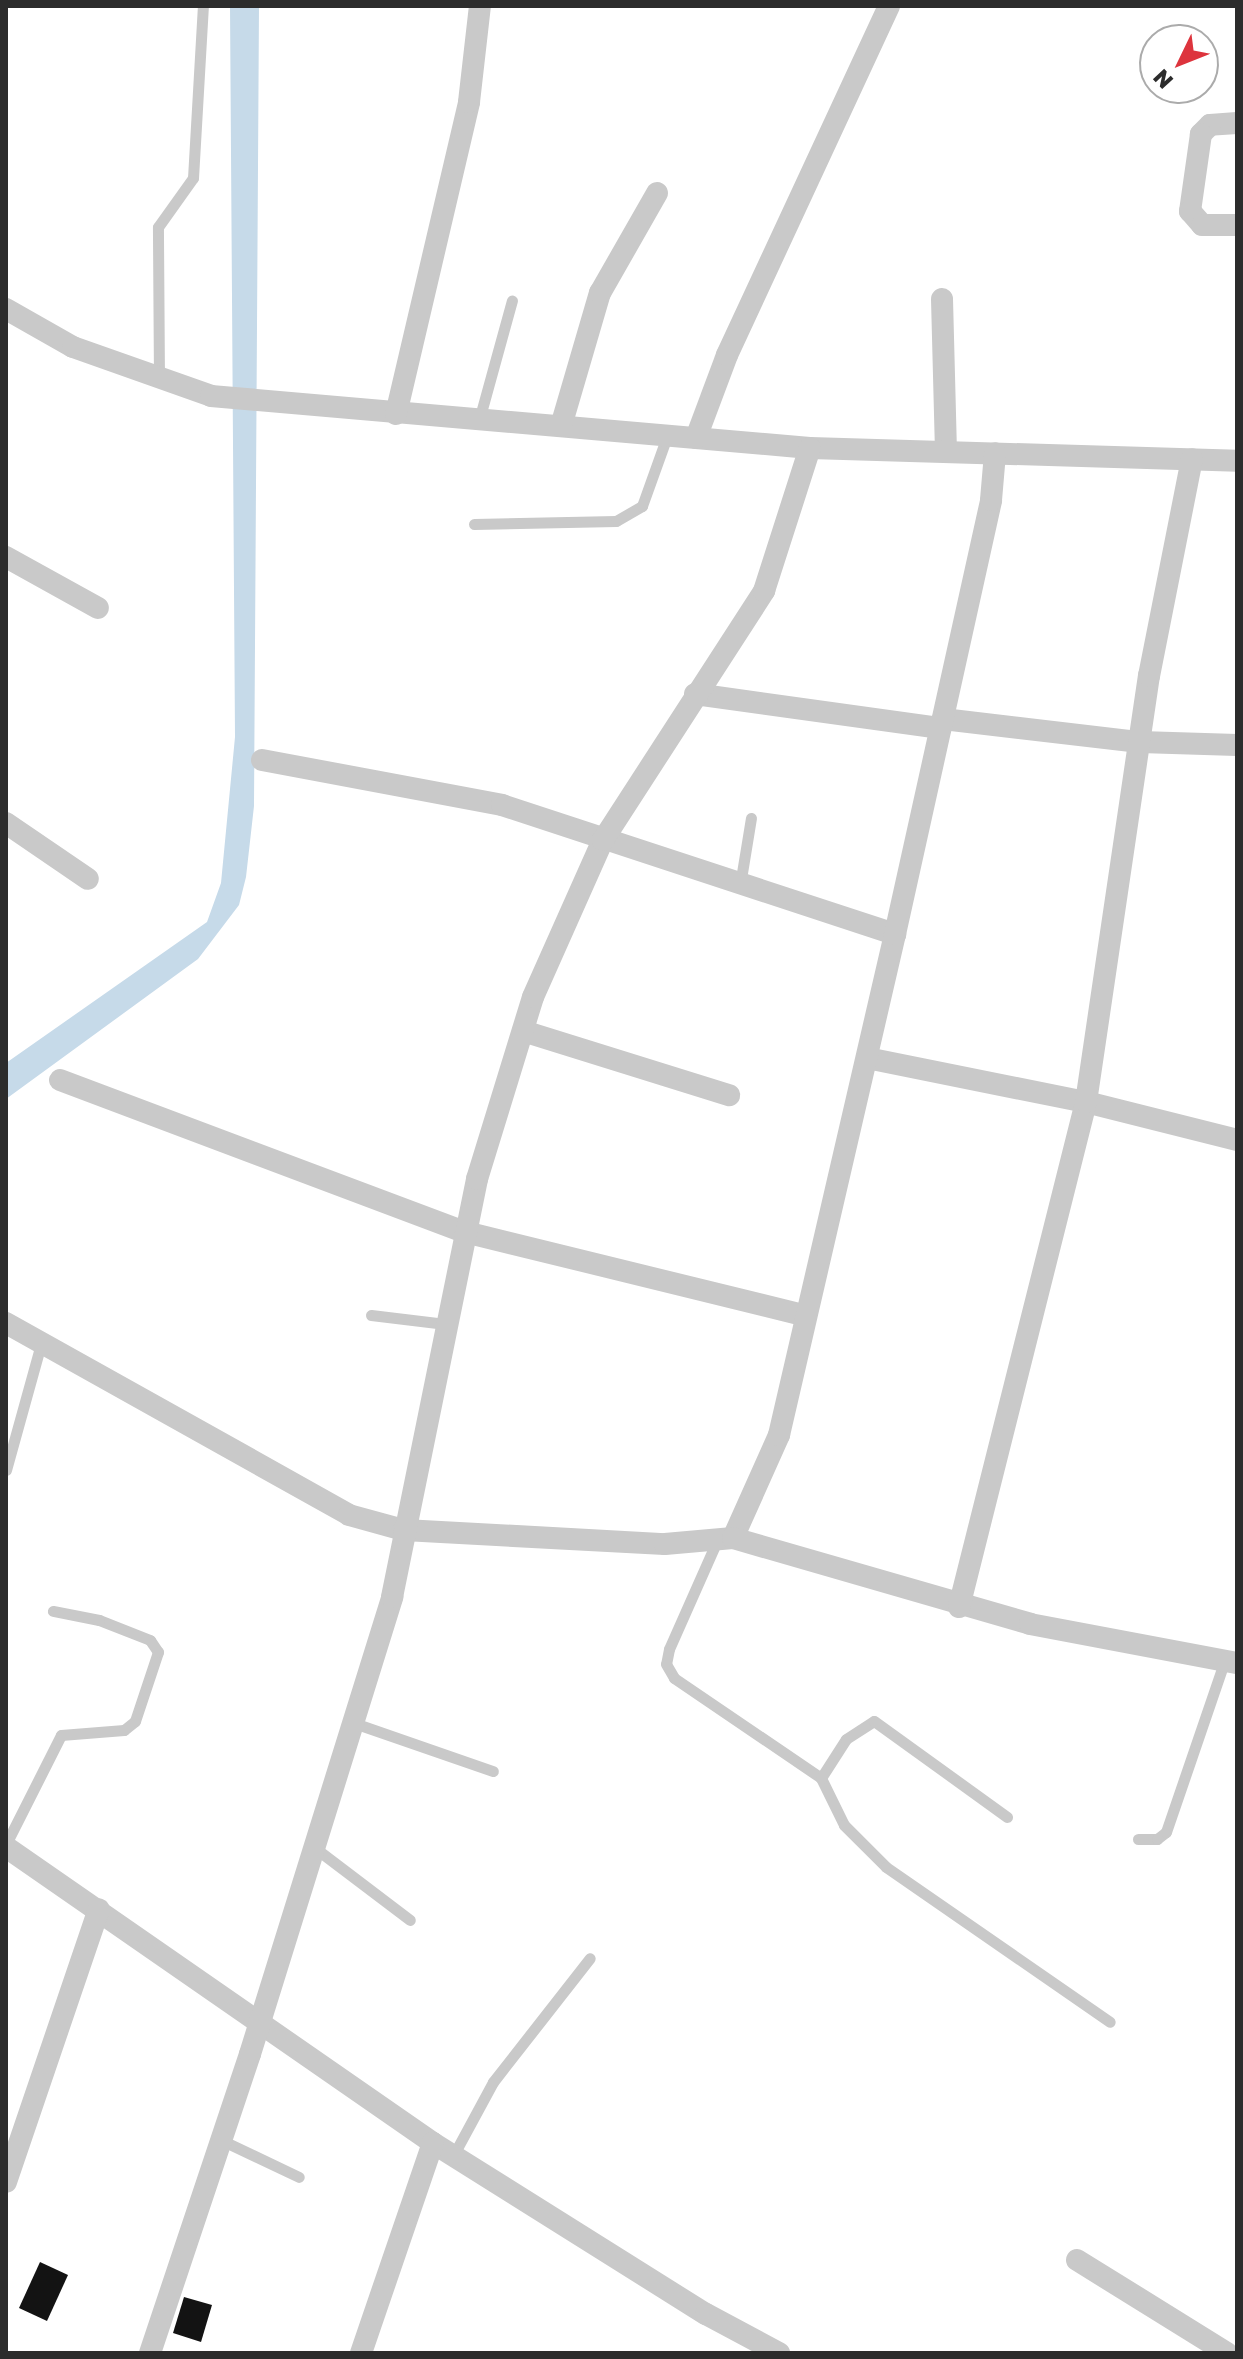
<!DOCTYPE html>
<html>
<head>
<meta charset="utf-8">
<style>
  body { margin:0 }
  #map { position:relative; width:1243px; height:2359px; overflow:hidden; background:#fff; font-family:"Golos Text",sans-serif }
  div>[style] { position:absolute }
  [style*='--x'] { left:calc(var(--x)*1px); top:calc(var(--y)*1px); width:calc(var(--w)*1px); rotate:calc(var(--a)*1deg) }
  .water>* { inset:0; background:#c6dae9 }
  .building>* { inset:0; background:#131313 }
  .lane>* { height:11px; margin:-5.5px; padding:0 5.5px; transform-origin:5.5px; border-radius:5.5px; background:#c9c9c9 }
  .street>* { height:22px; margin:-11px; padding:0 11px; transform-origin:11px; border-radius:11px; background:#c9c9c9 }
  span { translate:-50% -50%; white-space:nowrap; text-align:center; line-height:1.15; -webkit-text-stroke:8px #fff; paint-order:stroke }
  .frame { position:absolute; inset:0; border:8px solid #2c2c2c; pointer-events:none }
  .north { position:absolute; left:1139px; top:24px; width:80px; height:80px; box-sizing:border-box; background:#fff; border:2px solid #ababab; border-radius:50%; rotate:227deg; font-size:22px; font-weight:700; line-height:32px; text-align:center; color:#2c2c2c }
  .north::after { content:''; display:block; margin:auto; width:28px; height:36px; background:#dd343d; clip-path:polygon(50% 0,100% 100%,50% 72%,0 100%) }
</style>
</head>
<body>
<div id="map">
  <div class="water">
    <i style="clip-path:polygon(230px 6px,259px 6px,254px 806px,246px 877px,239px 905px,198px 959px,6px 1099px,6px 1063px,207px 922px,221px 883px,235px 737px)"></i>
  </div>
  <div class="building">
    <i style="clip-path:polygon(40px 2262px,68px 2275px,47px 2321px,19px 2308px)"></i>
    <i style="clip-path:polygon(184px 2297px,212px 2305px,201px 2342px,173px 2333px)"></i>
  </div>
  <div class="lane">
    <i style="--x:159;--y:380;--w:153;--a:-90.4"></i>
    <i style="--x:158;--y:227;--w:60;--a:-54.5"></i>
    <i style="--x:193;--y:178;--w:172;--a:-86.7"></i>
    <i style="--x:479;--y:420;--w:124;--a:-74.6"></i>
    <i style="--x:474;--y:524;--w:142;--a:-1.2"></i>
    <i style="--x:616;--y:521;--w:30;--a:-30"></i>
    <i style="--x:642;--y:506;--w:74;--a:-70.3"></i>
    <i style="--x:740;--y:885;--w:68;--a:-80.7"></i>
    <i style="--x:371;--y:1315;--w:75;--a:6.9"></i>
    <i style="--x:6;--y:1470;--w:131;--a:-74.5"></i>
    <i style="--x:716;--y:1543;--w:116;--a:113.9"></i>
    <i style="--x:669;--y:1649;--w:15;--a:101"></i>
    <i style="--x:666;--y:1664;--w:16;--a:60"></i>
    <i style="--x:674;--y:1678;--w:178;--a:34.2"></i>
    <i style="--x:821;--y:1778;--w:52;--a:63.9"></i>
    <i style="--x:844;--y:1825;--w:59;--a:45"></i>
    <i style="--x:886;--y:1867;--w:272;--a:34.7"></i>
    <i style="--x:354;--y:1723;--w:147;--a:19.1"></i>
    <i style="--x:821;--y:1778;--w:46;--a:-57.3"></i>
    <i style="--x:846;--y:1739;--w:33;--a:-33"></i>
    <i style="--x:874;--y:1721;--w:164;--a:35.8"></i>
    <i style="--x:1138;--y:1839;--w:19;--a:0"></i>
    <i style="--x:1157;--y:1839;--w:11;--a:-38"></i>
    <i style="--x:1166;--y:1832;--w:182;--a:-71.1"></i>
    <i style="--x:6;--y:1844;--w:122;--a:-63.2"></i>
    <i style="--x:61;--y:1735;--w:63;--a:-4.5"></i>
    <i style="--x:124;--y:1730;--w:14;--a:-39"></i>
    <i style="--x:135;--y:1721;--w:73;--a:-71.6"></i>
    <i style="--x:158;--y:1652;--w:14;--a:-124"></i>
    <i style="--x:150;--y:1640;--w:55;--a:-158.6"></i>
    <i style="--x:99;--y:1620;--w:47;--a:-168.9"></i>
    <i style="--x:315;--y:1848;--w:119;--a:37.2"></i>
    <i style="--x:221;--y:2140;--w:86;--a:25.4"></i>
    <i style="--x:453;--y:2156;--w:84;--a:-61.6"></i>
    <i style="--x:493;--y:2082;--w:157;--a:-52"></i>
  </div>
  <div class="street">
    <i style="--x:1237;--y:123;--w:27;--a:176"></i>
    <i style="--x:1210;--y:125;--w:13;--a:135"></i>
    <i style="--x:1201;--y:134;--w:78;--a:98.1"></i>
    <i style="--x:1190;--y:211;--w:18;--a:49"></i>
    <i style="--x:1202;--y:225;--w:35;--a:0"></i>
    <i style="--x:942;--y:299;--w:152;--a:88.5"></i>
    <i style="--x:6;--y:309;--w:77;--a:29.6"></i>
    <i style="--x:73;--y:347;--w:146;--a:19.5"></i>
    <i style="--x:211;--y:396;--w:601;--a:4.96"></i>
    <i style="--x:810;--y:448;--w:427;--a:1.7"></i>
    <i style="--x:396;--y:414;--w:320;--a:-76.8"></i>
    <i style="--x:469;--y:102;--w:97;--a:-83.5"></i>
    <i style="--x:561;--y:426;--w:139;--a:-73.7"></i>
    <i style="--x:600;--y:293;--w:115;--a:-60.3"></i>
    <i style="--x:696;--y:438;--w:89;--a:-69.5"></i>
    <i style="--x:727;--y:355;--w:385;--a:-65.1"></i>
    <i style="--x:6;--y:557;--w:105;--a:29"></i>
    <i style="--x:695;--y:694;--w:248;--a:7.9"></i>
    <i style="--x:943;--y:719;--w:198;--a:6.7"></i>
    <i style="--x:1140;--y:742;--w:97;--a:1.8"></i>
    <i style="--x:262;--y:760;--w:244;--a:10.6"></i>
    <i style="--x:502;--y:805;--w:414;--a:18.2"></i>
    <i style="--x:6;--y:823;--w:99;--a:34.3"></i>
    <i style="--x:523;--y:1031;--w:216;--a:17.3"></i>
    <i style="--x:867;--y:1058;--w:223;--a:11.4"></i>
    <i style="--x:1086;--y:1102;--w:156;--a:14.1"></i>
    <i style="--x:60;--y:1080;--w:433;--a:20.6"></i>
    <i style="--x:465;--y:1232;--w:351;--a:13.8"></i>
    <i style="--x:6;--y:1323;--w:393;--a:29.2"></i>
    <i style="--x:349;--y:1515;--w:57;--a:15.3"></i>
    <i style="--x:404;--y:1530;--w:261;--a:3.1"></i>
    <i style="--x:665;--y:1544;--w:68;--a:-5"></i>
    <i style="--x:733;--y:1538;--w:113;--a:-65.9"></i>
    <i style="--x:779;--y:1435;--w:514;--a:-76.96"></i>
    <i style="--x:895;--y:934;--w:444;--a:-77.5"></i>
    <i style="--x:991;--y:500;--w:47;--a:-85.1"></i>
    <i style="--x:733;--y:1538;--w:309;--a:16.1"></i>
    <i style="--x:1030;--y:1624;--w:211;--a:10.7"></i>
    <i style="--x:959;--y:1607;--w:521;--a:-75.88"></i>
    <i style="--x:1086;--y:1102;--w:431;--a:-81.6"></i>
    <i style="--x:1149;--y:676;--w:221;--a:-78.8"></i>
    <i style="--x:6;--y:1847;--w:520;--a:34.73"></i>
    <i style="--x:433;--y:2143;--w:322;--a:32.1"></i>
    <i style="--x:706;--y:2314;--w:83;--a:28.1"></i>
    <i style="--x:6;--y:2182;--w:288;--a:-71.2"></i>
    <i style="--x:1077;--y:2260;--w:176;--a:31.8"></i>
    <i style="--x:150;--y:2353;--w:315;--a:-71.5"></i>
    <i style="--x:250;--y:2054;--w:479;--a:-72.7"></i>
    <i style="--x:392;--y:1597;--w:427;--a:-78.5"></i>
    <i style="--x:477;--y:1179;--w:190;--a:-72.9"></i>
    <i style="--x:533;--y:997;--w:172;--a:-66"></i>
    <i style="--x:603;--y:840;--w:297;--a:-57.1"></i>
    <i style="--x:764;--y:591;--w:150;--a:-72.2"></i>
    <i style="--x:361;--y:2353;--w:222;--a:-71.1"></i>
  </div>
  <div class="frame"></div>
  <div class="north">N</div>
</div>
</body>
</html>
